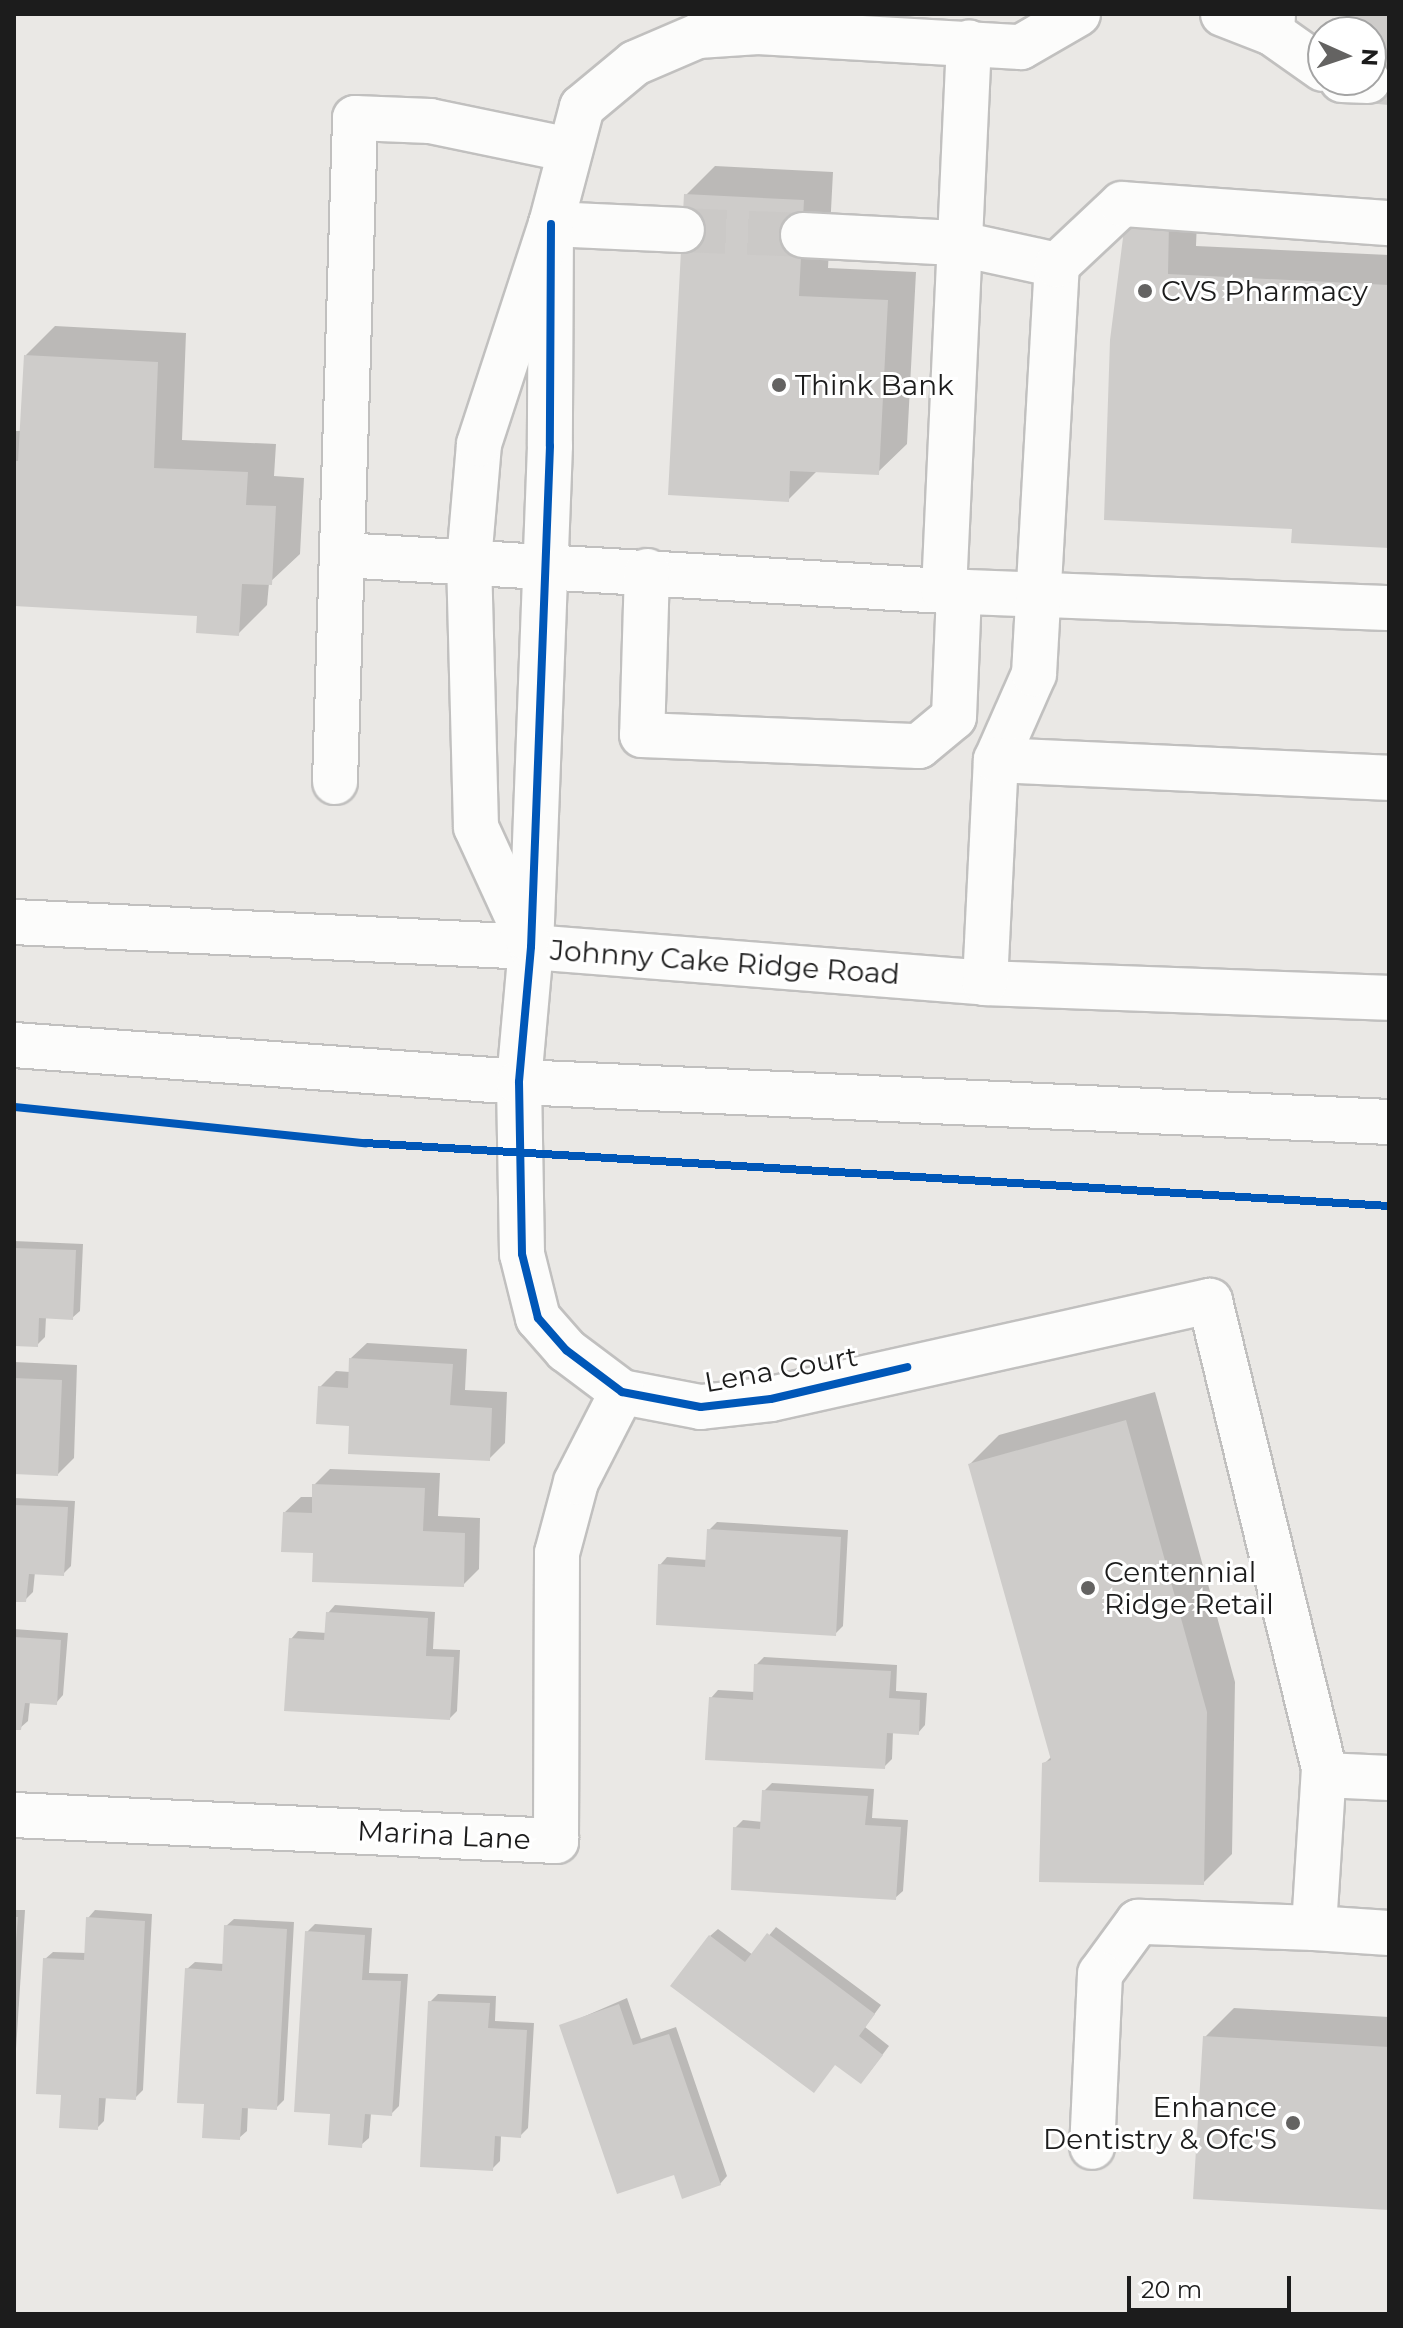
<!DOCTYPE html>
<html>
<head>
<meta charset="utf-8">
<style>
  body { margin:0 }
  #map { position:relative; width:1403px; height:2328px; overflow:hidden; background:#eae8e5; font-family:Montserrat,sans-serif }
  div>[style] { position:absolute }
  [style*='--x'] { left:calc(var(--x)*1px); top:calc(var(--y)*1px); width:calc(var(--w)*1px); rotate:calc(var(--a)*1deg) }
  .shadow>* { inset:0; background:#0003 }
  .building>* { inset:0; background:#ceccca }
  .minor-tunnel>* { height:44px; margin-top:-22px; transform-origin:0; background:repeating-linear-gradient(90deg,#cbc9c7 0 44px,transparent 0 66px) }
  .roads { filter:drop-shadow(2px 0 #c1c0bf) drop-shadow(-2px 0 #c1c0bf) drop-shadow(0 2px #c1c0bf) drop-shadow(0 -2px #c1c0bf) }
  .minor>* { height:44px; margin:-22px; padding:0 22px; transform-origin:22px; border-radius:22px; background:#fcfcfb }
  .cycleway>* { height:8px; margin:-4px; padding:0 4px; transform-origin:4px; border-radius:4px; background:#0057b8 }
  .dots>* { width:22px; height:22px; translate:-50% -50%; box-sizing:border-box; border:4px solid #fff; border-radius:50% }
  span { translate:-50% -50%; white-space:nowrap; text-align:center; line-height:1.15; -webkit-text-stroke:6px #fff; paint-order:stroke }
  .poi-label { font-size:28px; color:#1c1c1c }
  .left { translate:0 -50%; text-align:left }
  .right { translate:-100% -50%; text-align:right }
  .street-label { font-size:28px; color:#1c1c1c }
  .frame { position:absolute; inset:0; border:16px solid #1c1c1c; pointer-events:none }
  .north { position:absolute; left:1307px; top:16px; width:80px; height:80px; box-sizing:border-box; background:#fff; border:2px solid #a4a4a4; border-radius:50%; rotate:93deg; font-size:22px; font-weight:700; line-height:32px; text-align:center; color:#1c1c1c }
  .north::after { content:''; display:block; margin:auto; width:28px; height:36px; background:#646362; clip-path:polygon(50% 0,100% 100%,50% 72%,0 100%) }
  .scale { position:absolute; left:1127px; top:2276px; width:164px; height:36px; box-sizing:border-box; border:4px solid #1c1c1c; border-top:0; padding-left:10px; font-size:24px; line-height:28px; white-space:nowrap; color:#1c1c1c; -webkit-text-stroke:6px #fff; paint-order:stroke }
</style>
</head>
<body>
<div id="map">
  <div class="shadow">
    <i style="clip-path:polygon(715px 166px,833px 172px,828px 268px,916px 272px,907px 444px,878px 472px,818px 470px,788px 500px,686px 195px)"></i>
    <i style="clip-path:polygon(1198px 196px,1196px 246px,1389px 255px,1389px 546px,1294px 528px,1126px 223px)"></i>
    <i style="clip-path:polygon(55px 326px,186px 333px,182px 440px,276px 444px,274px 476px,304px 478px,300px 554px,269px 583px,267px 605px,238px 634px,199px 614px,14px 604px,14px 431px,22px 431px,26px 355px)"></i>
    <i style="clip-path:polygon(14px 1241px,83px 1244px,80px 1311px,72px 1318px,46px 1317px,45px 1337px,37px 1345px,14px 1344px)"></i>
    <i style="clip-path:polygon(367px 1343px,467px 1349px,465px 1390px,507px 1392px,505px 1443px,489px 1459px,351px 1424px,320px 1387px,336px 1371px,350px 1372px,351px 1358px)"></i>
    <i style="clip-path:polygon(14px 1362px,77px 1365px,74px 1458px,58px 1474px,14px 1472px)"></i>
    <i style="clip-path:polygon(1155px 1392px,1235px 1682px,1232px 1854px,1203px 1883px,1044px 1764px,1052px 1756px,970px 1464px,999px 1435px)"></i>
    <i style="clip-path:polygon(330px 1469px,440px 1473px,438px 1516px,480px 1518px,479px 1569px,463px 1585px,315px 1551px,285px 1512px,301px 1497px,314px 1497px,314px 1485px)"></i>
    <i style="clip-path:polygon(14px 1498px,75px 1501px,71px 1566px,63px 1574px,35px 1572px,33px 1592px,25px 1600px,14px 1599px)"></i>
    <i style="clip-path:polygon(717px 1522px,848px 1530px,843px 1626px,835px 1634px,660px 1565px,667px 1557px,708px 1560px,709px 1530px)"></i>
    <i style="clip-path:polygon(335px 1605px,435px 1612px,433px 1649px,460px 1650px,457px 1711px,450px 1718px,291px 1639px,298px 1631px,327px 1633px,328px 1613px)"></i>
    <i style="clip-path:polygon(14px 1629px,68px 1633px,63px 1695px,56px 1703px,30px 1701px,28px 1721px,20px 1728px,14px 1728px)"></i>
    <i style="clip-path:polygon(764px 1657px,897px 1665px,896px 1691px,927px 1693px,925px 1725px,918px 1733px,893px 1732px,892px 1759px,884px 1767px,711px 1698px,718px 1690px,755px 1692px,756px 1665px)"></i>
    <i style="clip-path:polygon(772px 1783px,874px 1789px,872px 1818px,908px 1820px,903px 1891px,895px 1898px,735px 1828px,743px 1820px,763px 1822px,764px 1791px)"></i>
    <i style="clip-path:polygon(14px 1910px,25px 1910px,14px 2080px)"></i>
    <i style="clip-path:polygon(95px 1910px,152px 1914px,143px 2090px,135px 2098px,106px 2096px,104px 2121px,97px 2128px,63px 2093px,45px 1959px,53px 1952px,86px 1953px,88px 1918px)"></i>
    <i style="clip-path:polygon(234px 1919px,294px 1922px,284px 2100px,276px 2108px,248px 2106px,247px 2131px,239px 2138px,206px 2102px,187px 1969px,195px 1962px,224px 1964px,226px 1926px)"></i>
    <i style="clip-path:polygon(315px 1924px,372px 1928px,369px 1973px,408px 1974px,399px 2106px,391px 2114px,371px 2113px,369px 2138px,361px 2145px,332px 2113px,307px 1932px)"></i>
    <i style="clip-path:polygon(776px 1927px,881px 2005px,865px 2027px,889px 2046px,868px 2074px,710px 1936px,718px 1929px,753px 1955px)"></i>
    <i style="clip-path:polygon(438px 1994px,496px 1996px,495px 2021px,534px 2023px,528px 2128px,520px 2136px,501px 2135px,500px 2161px,492px 2169px,430px 2002px)"></i>
    <i style="clip-path:polygon(627px 1998px,641px 2039px,676px 2027px,727px 2176px,720px 2184px,676px 2172px,562px 2026px)"></i>
    <i style="clip-path:polygon(1234px 2008px,1389px 2017px,1389px 2208px,1205px 2037px)"></i>
  </div>
  <div class="building">
    <i style="clip-path:polygon(1346px 14px,1389px 14px,1389px 105px,1367px 103px,1371px 32px,1345px 32px)"></i>
    <i style="clip-path:polygon(684px 194px,804px 200px,799px 296px,888px 300px,879px 475px,790px 471px,789px 502px,668px 495px)"></i>
    <i style="clip-path:polygon(1125px 222px,1169px 224px,1168px 274px,1389px 285px,1389px 548px,1291px 543px,1292px 529px,1104px 520px,1110px 340px)"></i>
    <i style="clip-path:polygon(24px 355px,158px 362px,154px 468px,248px 472px,246px 505px,276px 506px,272px 585px,242px 584px,239px 636px,196px 633px,197px 616px,14px 606px,14px 461px,18px 461px)"></i>
    <i style="clip-path:polygon(14px 1248px,76px 1250px,73px 1320px,39px 1318px,38px 1347px,14px 1346px)"></i>
    <i style="clip-path:polygon(349px 1358px,453px 1364px,450px 1405px,492px 1408px,490px 1461px,348px 1454px,349px 1426px,316px 1424px,318px 1386px,348px 1388px)"></i>
    <i style="clip-path:polygon(14px 1378px,62px 1380px,58px 1476px,14px 1474px)"></i>
    <i style="clip-path:polygon(1126px 1420px,1207px 1712px,1204px 1885px,1039px 1882px,1042px 1763px,1051px 1760px,968px 1464px)"></i>
    <i style="clip-path:polygon(312px 1484px,425px 1488px,423px 1531px,465px 1533px,464px 1587px,312px 1582px,313px 1553px,281px 1552px,283px 1512px,312px 1513px)"></i>
    <i style="clip-path:polygon(14px 1505px,68px 1507px,64px 1576px,29px 1574px,26px 1602px,14px 1602px)"></i>
    <i style="clip-path:polygon(707px 1529px,841px 1537px,836px 1636px,656px 1625px,658px 1564px,705px 1567px)"></i>
    <i style="clip-path:polygon(326px 1612px,428px 1618px,426px 1656px,454px 1657px,450px 1720px,284px 1711px,289px 1638px,324px 1640px)"></i>
    <i style="clip-path:polygon(14px 1637px,61px 1640px,57px 1705px,25px 1703px,21px 1730px,14px 1730px)"></i>
    <i style="clip-path:polygon(754px 1664px,891px 1671px,889px 1698px,920px 1700px,919px 1735px,887px 1733px,885px 1769px,705px 1760px,709px 1697px,753px 1700px)"></i>
    <i style="clip-path:polygon(762px 1790px,868px 1796px,865px 1825px,901px 1827px,896px 1900px,731px 1890px,733px 1827px,760px 1829px)"></i>
    <i style="clip-path:polygon(14px 1917px,18px 1917px,16px 1942px,14px 1942px)"></i>
    <i style="clip-path:polygon(86px 1917px,145px 1921px,136px 2100px,99px 2098px,98px 2130px,59px 2128px,61px 2095px,36px 2094px,43px 1958px,84px 1960px)"></i>
    <i style="clip-path:polygon(224px 1925px,287px 1929px,277px 2110px,242px 2108px,240px 2140px,202px 2138px,204px 2104px,177px 2103px,185px 1968px,222px 1971px)"></i>
    <i style="clip-path:polygon(305px 1931px,365px 1935px,362px 1980px,401px 1981px,392px 2116px,365px 2114px,362px 2148px,328px 2145px,330px 2114px,294px 2112px)"></i>
    <i style="clip-path:polygon(767px 1933px,875px 2014px,859px 2036px,883px 2055px,861px 2084px,835px 2065px,814px 2093px,670px 1986px,709px 1935px,745px 1962px)"></i>
    <i style="clip-path:polygon(428px 2001px,490px 2003px,488px 2028px,527px 2030px,521px 2138px,495px 2136px,493px 2171px,420px 2167px)"></i>
    <i style="clip-path:polygon(619px 2004px,633px 2045px,669px 2034px,721px 2185px,682px 2199px,674px 2175px,617px 2194px,559px 2025px)"></i>
    <i style="clip-path:polygon(1203px 2036px,1389px 2047px,1389px 2210px,1193px 2199px)"></i>
  </div>
  <div class="minor-tunnel">
    <i style="--x:682;--y:230;--w:121;--a:2.4"></i>
  </div>
  <div class="roads">
    <div class="minor">
      <i style="--x:1223;--y:14;--w:53;--a:21.2"></i>
      <i style="--x:1272;--y:33;--w:19;--a:-87"></i>
      <i style="--x:1272;--y:33;--w:62;--a:35.2"></i>
      <i style="--x:1342;--y:80;--w:26;--a:2"></i>
      <i style="--x:551;--y:224;--w:222;--a:90.3"></i>
      <i style="--x:550;--y:446;--w:501;--a:92.17"></i>
      <i style="--x:531;--y:947;--w:136;--a:95.1"></i>
      <i style="--x:519;--y:1082;--w:172;--a:89"></i>
      <i style="--x:522;--y:1254;--w:66;--a:76"></i>
      <i style="--x:538;--y:1318;--w:43;--a:48.8"></i>
      <i style="--x:566;--y:1350;--w:70;--a:36.9"></i>
      <i style="--x:622;--y:1392;--w:80;--a:10.8"></i>
      <i style="--x:701;--y:1407;--w:70;--a:-6.5"></i>
      <i style="--x:771;--y:1399;--w:450;--a:-12.6"></i>
      <i style="--x:1210;--y:1301;--w:481;--a:76.3"></i>
      <i style="--x:1324;--y:1768;--w:160;--a:93.6"></i>
      <i style="--x:1314;--y:1928;--w:176;--a:-178"></i>
      <i style="--x:1138;--y:1922;--w:64;--a:126.2"></i>
      <i style="--x:1100;--y:1974;--w:173;--a:92.6"></i>
      <i style="--x:551;--y:224;--w:131;--a:2.6"></i>
      <i style="--x:803;--y:235;--w:153;--a:3"></i>
      <i style="--x:956;--y:243;--w:103;--a:12.3"></i>
      <i style="--x:342;--y:555;--w:603;--a:3.42"></i>
      <i style="--x:944;--y:591;--w:445;--a:2.2"></i>
      <i style="--x:647;--y:571;--w:164;--a:91.7"></i>
      <i style="--x:642;--y:735;--w:277;--a:2.3"></i>
      <i style="--x:919;--y:746;--w:45;--a:-39.6"></i>
      <i style="--x:954;--y:717;--w:127;--a:-87.7"></i>
      <i style="--x:944;--y:591;--w:549;--a:-87.39"></i>
      <i style="--x:996;--y:760;--w:94;--a:-66.2"></i>
      <i style="--x:1034;--y:674;--w:410;--a:-86.8"></i>
      <i style="--x:1057;--y:265;--w:89;--a:-43.2"></i>
      <i style="--x:1122;--y:204;--w:268;--a:4.1"></i>
      <i style="--x:335;--y:782;--w:664;--a:-88.27"></i>
      <i style="--x:355;--y:118;--w:75;--a:2.3"></i>
      <i style="--x:430;--y:121;--w:143;--a:11.7"></i>
      <i style="--x:14;--y:922;--w:518;--a:2.77"></i>
      <i style="--x:531;--y:947;--w:455;--a:4.5"></i>
      <i style="--x:985;--y:983;--w:404;--a:2.1"></i>
      <i style="--x:527;--y:938;--w:122;--a:-114.7"></i>
      <i style="--x:476;--y:827;--w:266;--a:-91.5"></i>
      <i style="--x:469;--y:561;--w:117;--a:-85.1"></i>
      <i style="--x:479;--y:444;--w:231;--a:-71.9"></i>
      <i style="--x:551;--y:224;--w:121;--a:-75.2"></i>
      <i style="--x:582;--y:107;--w:69;--a:-39.7"></i>
      <i style="--x:635;--y:63;--w:69;--a:-23.2"></i>
      <i style="--x:698;--y:36;--w:60;--a:-3.8"></i>
      <i style="--x:758;--y:32;--w:263;--a:3.3"></i>
      <i style="--x:1021;--y:47;--w:66;--a:-30.1"></i>
      <i style="--x:985;--y:983;--w:223;--a:-87.2"></i>
      <i style="--x:996;--y:760;--w:393;--a:2.6"></i>
      <i style="--x:14;--y:1045;--w:506;--a:4.19"></i>
      <i style="--x:519;--y:1082;--w:871;--a:2.63"></i>
      <i style="--x:1324;--y:1775;--w:65;--a:2.6"></i>
      <i style="--x:14;--y:1815;--w:543;--a:2.75"></i>
      <i style="--x:556;--y:1841;--w:288;--a:-89.8"></i>
      <i style="--x:557;--y:1553;--w:73;--a:-75"></i>
      <i style="--x:576;--y:1482;--w:101;--a:-62.9"></i>
      <i style="--x:1314;--y:1928;--w:75;--a:3.8"></i>
    </div>
  </div>
  <div class="cycleway">
    <i style="--x:551;--y:224;--w:222;--a:90.3"></i>
    <i style="--x:550;--y:446;--w:501;--a:92.17"></i>
    <i style="--x:531;--y:947;--w:136;--a:95.1"></i>
    <i style="--x:519;--y:1082;--w:172;--a:89"></i>
    <i style="--x:522;--y:1254;--w:66;--a:76"></i>
    <i style="--x:538;--y:1318;--w:43;--a:48.8"></i>
    <i style="--x:566;--y:1350;--w:70;--a:36.9"></i>
    <i style="--x:622;--y:1392;--w:80;--a:10.8"></i>
    <i style="--x:701;--y:1407;--w:70;--a:-6.5"></i>
    <i style="--x:771;--y:1399;--w:140;--a:-13.2"></i>
    <i style="--x:14;--y:1107;--w:353;--a:5.9"></i>
    <i style="--x:365;--y:1143;--w:1026;--a:3.52"></i>
  </div>
  <div class="dots">
    <i style="left:1145px;top:291px;background:#646362"></i>
    <i style="left:779px;top:385px;background:#646362"></i>
    <i style="left:1088px;top:1588px;background:#646362"></i>
    <i style="left:1293px;top:2123px;background:#646362"></i>
  </div>
  <div class="poi-label">
    <span class="left" style="left:1161px;top:291px">CVS Pharmacy</span>
    <span class="left" style="left:795px;top:385px">Think Bank</span>
    <span class="left" style="left:1104px;top:1588px">Centennial<br>Ridge Retail</span>
    <span class="right" style="left:1277px;top:2123px">Enhance<br>Dentistry &amp; Ofc'S</span>
  </div>
  <div class="street-label">
    <span style="left:725px;top:962px;rotate:4deg">Johnny Cake Ridge Road</span>
    <span style="left:781px;top:1369px;rotate:-10deg">Lena Court</span>
    <span style="left:444px;top:1835px;rotate:3deg">Marina Lane</span>
  </div>
  <div class="frame"></div>
  <div class="north">N</div>
  <div class="scale">20 m</div>
</div>
</body>
</html>
